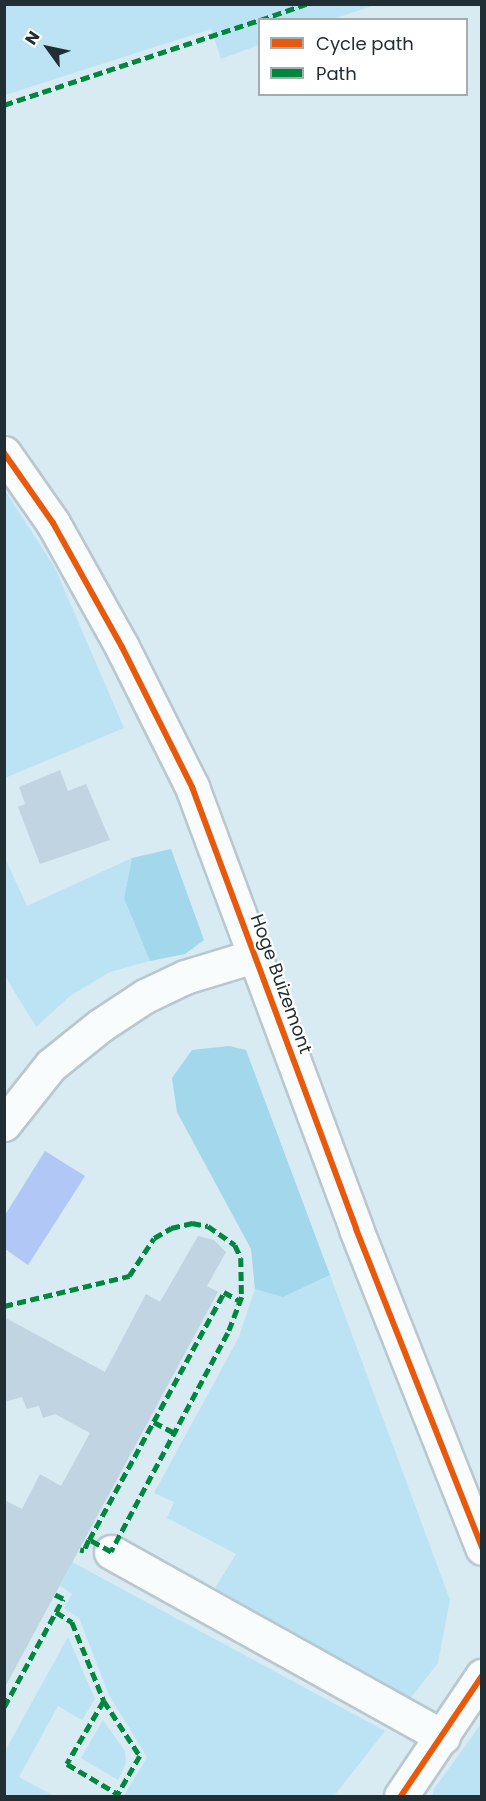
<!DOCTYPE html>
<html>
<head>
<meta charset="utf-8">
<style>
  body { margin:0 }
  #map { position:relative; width:486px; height:1801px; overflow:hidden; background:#d8eaf2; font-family:Poppins,sans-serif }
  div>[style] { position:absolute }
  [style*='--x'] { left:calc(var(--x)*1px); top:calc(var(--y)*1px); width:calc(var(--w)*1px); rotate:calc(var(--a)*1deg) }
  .green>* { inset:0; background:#bce3f4 }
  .forest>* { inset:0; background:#a2d7ec }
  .water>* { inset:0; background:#b1c7f5 }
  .building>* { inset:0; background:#c1d4e1 }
  .roads { filter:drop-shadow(2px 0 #b9c7ce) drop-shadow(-2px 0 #b9c7ce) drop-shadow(0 2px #b9c7ce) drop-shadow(0 -2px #b9c7ce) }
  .minor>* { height:33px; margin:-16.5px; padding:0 16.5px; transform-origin:16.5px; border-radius:16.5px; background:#f9fcfd }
  .quiet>* { height:4.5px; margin-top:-2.25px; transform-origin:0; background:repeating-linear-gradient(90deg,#00873e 0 9px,transparent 0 13.5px) }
  .cycleway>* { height:6px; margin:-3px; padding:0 3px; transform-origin:3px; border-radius:3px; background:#e8590c }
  span { translate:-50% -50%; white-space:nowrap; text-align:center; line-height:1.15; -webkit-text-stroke:4.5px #fff; paint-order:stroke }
  .street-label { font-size:18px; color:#212e34 }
  .frame { position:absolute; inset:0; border:6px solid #212e34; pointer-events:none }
  .legend { position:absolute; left:258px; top:18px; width:210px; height:78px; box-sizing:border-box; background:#fff; border:2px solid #a6abae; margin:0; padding:8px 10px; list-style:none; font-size:18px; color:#212e34 }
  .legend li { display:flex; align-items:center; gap:12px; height:30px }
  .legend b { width:30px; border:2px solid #a6abae }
  .north { position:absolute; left:18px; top:18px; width:60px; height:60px; -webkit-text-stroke:4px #fff; paint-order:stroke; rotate:303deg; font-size:16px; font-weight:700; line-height:24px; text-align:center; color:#212e34 }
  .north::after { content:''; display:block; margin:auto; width:21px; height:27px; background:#212e34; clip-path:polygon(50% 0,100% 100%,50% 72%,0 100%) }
</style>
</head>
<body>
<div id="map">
  <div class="green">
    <i style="clip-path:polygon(5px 4px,375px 4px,375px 5px,333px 19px,260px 20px,259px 45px,221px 59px,211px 29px,5px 95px)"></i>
    <i style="clip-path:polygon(4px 489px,55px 568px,124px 728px,5px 778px)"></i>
    <i style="clip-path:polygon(4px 856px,27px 906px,132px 858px,124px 898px,150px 961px,110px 972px,70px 996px,36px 1027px,5px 976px)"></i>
    <i style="clip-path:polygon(330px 1275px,450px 1600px,438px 1663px,409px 1700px,215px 1588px,236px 1554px,167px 1518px,174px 1502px,154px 1493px,238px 1339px,255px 1289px,283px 1297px)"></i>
    <i style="clip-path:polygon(72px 1562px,385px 1731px,334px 1796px,124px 1796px,147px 1757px,109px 1695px,79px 1618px,64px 1608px,72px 1594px,60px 1586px)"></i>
    <i style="clip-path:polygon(68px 1637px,95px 1699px,82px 1720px,58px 1706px,19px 1777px,54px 1796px,5px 1796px,5px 1751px)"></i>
    <i style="clip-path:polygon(103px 1720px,125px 1751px,126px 1763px,118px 1780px,81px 1758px)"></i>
    <i style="clip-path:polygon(481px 1724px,481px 1796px,432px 1796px,434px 1789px)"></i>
  </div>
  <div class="forest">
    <i style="clip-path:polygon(171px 849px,204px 940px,185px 954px,150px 961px,124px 898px,132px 858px)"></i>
    <i style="clip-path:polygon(229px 1046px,246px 1050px,330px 1275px,283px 1297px,255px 1289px,251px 1249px,177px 1112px,172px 1078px,192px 1050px)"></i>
  </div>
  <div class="water">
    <i style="clip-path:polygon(45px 1151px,85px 1176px,28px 1265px,5px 1249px,5px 1215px)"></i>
  </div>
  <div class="building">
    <i style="clip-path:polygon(60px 770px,68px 791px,86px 784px,110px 840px,40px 864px,18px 807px,25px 804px,19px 787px)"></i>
    <i style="clip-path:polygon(198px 1236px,214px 1240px,226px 1252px,207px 1286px,218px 1292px,4px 1689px,4px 1500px,22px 1509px,40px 1474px,61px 1486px,90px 1433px,55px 1414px,43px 1418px,39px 1406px,27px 1409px,22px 1397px,4px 1402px,4px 1317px,105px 1372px,146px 1294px,160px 1302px)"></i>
  </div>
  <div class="roads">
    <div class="minor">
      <i style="--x:4;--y:453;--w:85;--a:55"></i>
      <i style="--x:53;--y:523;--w:142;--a:60.9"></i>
      <i style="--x:122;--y:647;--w:157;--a:63.4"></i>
      <i style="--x:192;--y:787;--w:471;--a:69.6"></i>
      <i style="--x:356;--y:1229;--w:343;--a:68.4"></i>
      <i style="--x:4;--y:1124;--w:75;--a:-51.5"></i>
      <i style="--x:51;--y:1065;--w:64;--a:-38.7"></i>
      <i style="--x:101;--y:1025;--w:53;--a:-33.4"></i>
      <i style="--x:145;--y:996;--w:44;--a:-25.4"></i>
      <i style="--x:185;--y:977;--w:72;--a:-16.9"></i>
      <i style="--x:111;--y:1552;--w:380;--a:29.1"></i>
      <i style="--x:401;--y:1796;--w:145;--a:-56"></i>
    </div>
  </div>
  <div class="quiet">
    <i style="--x:260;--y:20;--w:49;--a:-19.2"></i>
    <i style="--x:4;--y:105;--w:270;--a:-18.4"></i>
    <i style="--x:4;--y:1306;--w:129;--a:-13.5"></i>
    <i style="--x:129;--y:1276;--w:45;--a:-56.7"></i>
    <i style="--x:154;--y:1238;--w:20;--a:-30"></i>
    <i style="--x:171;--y:1228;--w:22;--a:-13"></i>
    <i style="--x:192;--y:1223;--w:16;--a:11"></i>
    <i style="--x:208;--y:1226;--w:33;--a:35"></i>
    <i style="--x:235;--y:1245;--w:14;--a:65"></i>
    <i style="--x:241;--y:1258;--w:39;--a:89"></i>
    <i style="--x:242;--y:1297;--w:39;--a:111"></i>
    <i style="--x:228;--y:1333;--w:248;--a:118.1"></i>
    <i style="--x:111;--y:1552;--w:25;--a:-151"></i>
    <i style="--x:89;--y:1540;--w:12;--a:114"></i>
    <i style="--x:84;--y:1551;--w:4;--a:-166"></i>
    <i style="--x:154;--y:1422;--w:24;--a:28"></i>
    <i style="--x:89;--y:1540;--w:282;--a:-61.4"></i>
    <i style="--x:224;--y:1292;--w:18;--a:29"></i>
    <i style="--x:56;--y:1612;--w:19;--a:32"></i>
    <i style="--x:72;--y:1622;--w:85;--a:67.9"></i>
    <i style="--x:104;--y:1701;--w:66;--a:56.8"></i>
    <i style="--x:140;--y:1756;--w:46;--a:119.9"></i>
    <i style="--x:104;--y:1701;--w:73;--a:120.4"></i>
    <i style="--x:67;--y:1764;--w:59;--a:30.5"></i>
    <i style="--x:4;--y:1707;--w:123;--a:-61.4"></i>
    <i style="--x:63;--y:1599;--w:9;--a:-153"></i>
  </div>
  <div class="cycleway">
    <i style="--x:4;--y:453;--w:85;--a:55"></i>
    <i style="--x:53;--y:523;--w:142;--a:60.9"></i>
    <i style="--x:122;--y:647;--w:157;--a:63.4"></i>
    <i style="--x:192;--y:787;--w:471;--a:69.6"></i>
    <i style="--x:356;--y:1229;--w:343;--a:68.4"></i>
    <i style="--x:401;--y:1796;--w:145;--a:-56"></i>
  </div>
  <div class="street-label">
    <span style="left:281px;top:984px;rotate:70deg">Hoge Buizemont</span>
  </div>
  <div class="frame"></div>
  <ul class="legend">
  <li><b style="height:8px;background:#e8590c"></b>Cycle path</li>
  <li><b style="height:8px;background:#00873e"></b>Path</li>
  </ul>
  <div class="north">N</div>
</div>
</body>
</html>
